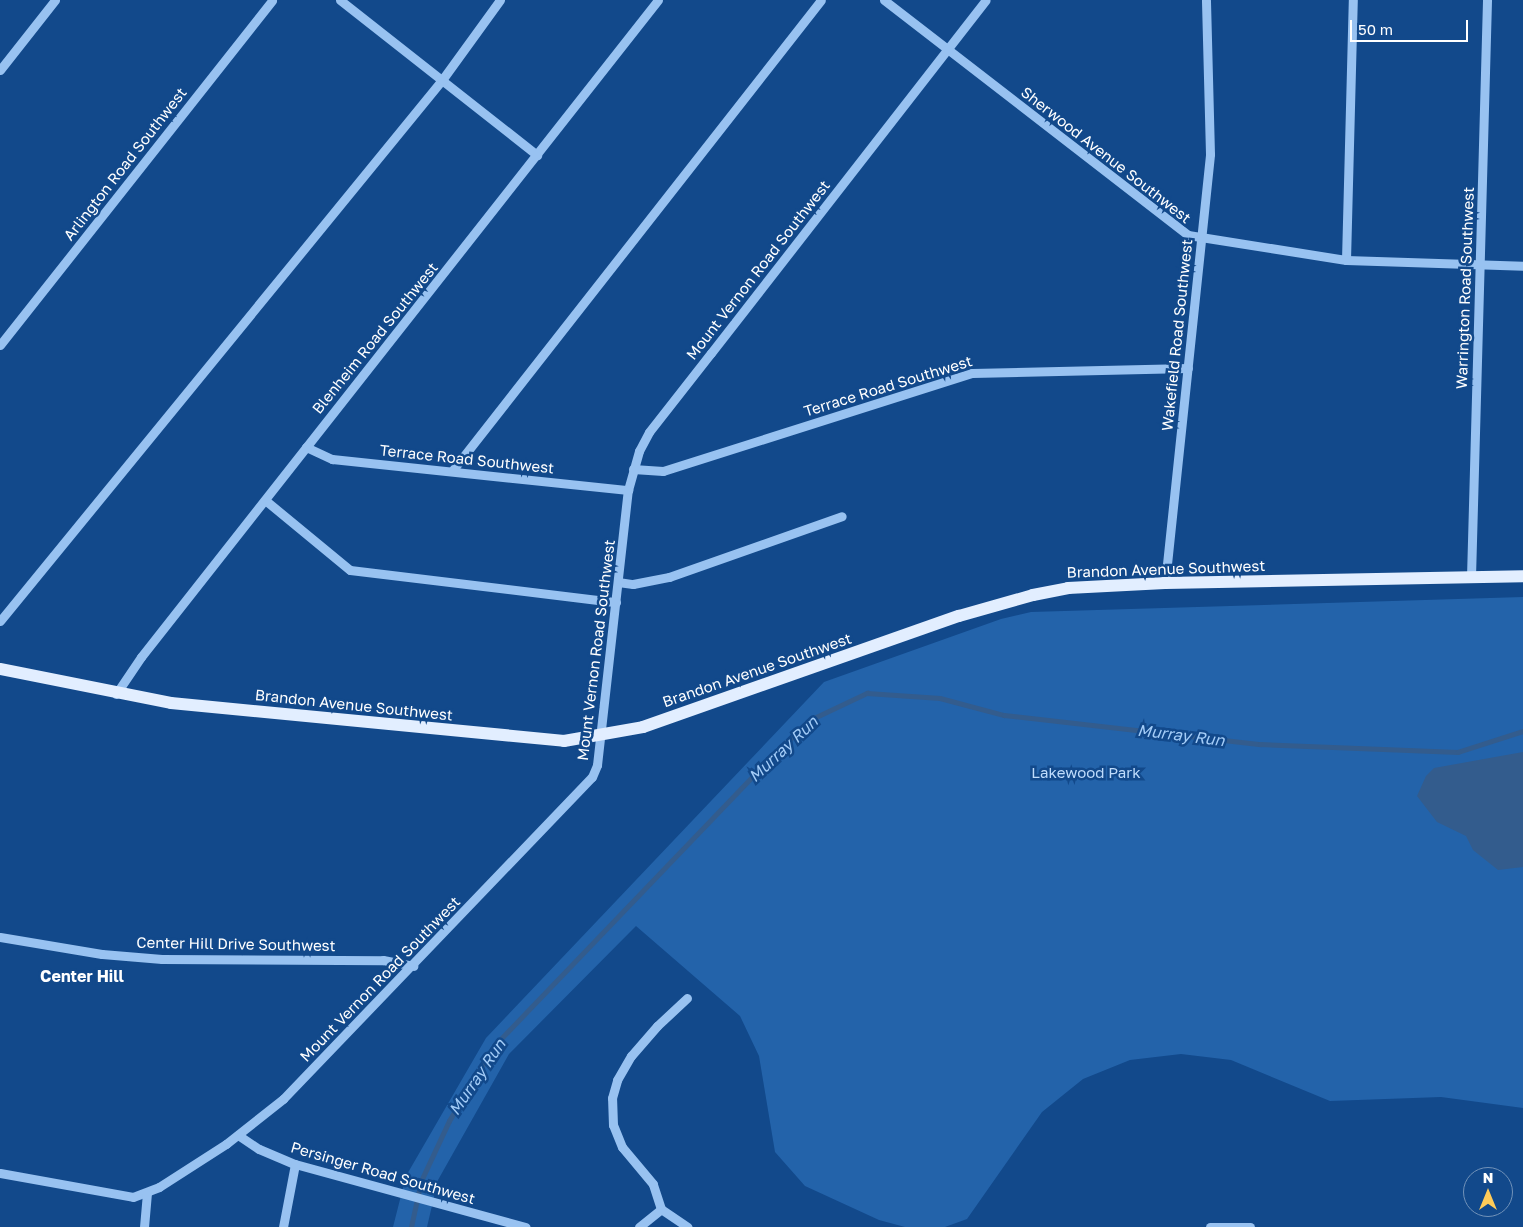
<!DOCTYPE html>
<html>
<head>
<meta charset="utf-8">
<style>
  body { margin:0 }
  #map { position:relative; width:1523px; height:1227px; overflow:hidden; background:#12498b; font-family:"Golos Text",sans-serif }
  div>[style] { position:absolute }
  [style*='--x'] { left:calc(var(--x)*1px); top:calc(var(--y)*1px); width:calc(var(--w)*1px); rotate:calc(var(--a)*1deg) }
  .green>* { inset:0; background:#2363aa }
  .water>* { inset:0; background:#335c8d }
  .stream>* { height:4.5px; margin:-2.25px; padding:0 2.25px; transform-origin:2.25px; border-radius:2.25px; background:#335c8d }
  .minor>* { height:9px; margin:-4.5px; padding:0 4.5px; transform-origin:4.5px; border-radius:4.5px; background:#98c2f1 }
  .major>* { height:12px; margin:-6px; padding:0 6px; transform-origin:6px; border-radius:6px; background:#e2eeff }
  span { translate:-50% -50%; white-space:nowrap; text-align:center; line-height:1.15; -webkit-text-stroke:5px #12498b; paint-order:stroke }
  .street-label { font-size:15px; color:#fff }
  .park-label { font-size:15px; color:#bfdcfc }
  .water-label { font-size:16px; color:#a4cdf8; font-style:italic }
  .neighbourhood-label { font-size:16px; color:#fff; font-weight:700 }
  .north { position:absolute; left:1463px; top:1167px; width:50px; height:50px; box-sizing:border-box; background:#12498b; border:1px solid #7192b9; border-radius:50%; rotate:0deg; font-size:14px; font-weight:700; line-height:20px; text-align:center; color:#fff }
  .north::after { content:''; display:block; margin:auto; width:18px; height:22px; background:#ffcb58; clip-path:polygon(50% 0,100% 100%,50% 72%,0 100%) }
  .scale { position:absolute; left:1350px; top:20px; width:118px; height:22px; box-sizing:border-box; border:2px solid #fff; border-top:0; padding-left:6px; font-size:15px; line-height:18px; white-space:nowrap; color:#fff; -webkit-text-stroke:4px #12498b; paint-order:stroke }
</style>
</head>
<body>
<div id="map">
  <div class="green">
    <i style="clip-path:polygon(1523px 597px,1523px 1108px,1441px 1097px,1330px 1101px,1231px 1060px,1181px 1054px,1130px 1060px,1083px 1079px,1042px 1112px,967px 1219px,945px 1227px,905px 1227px,879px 1220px,805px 1186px,775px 1152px,759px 1056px,740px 1016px,636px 926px,509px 1054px,438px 1180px,427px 1227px,393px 1227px,406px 1176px,486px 1038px,824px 682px,1001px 619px,1031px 612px)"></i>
  </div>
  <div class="water">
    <i style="clip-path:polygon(1523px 752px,1523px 867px,1498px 870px,1473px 850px,1466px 836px,1437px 822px,1417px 796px,1426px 776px,1434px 768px)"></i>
  </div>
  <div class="stream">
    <i style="--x:411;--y:1227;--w:47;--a:-77.7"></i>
    <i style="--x:421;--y:1181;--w:66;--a:-65"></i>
    <i style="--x:449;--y:1121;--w:87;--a:-59"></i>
    <i style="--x:494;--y:1046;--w:413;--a:-46.2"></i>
    <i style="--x:780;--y:748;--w:45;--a:-41.4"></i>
    <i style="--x:814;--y:718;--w:59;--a:-25.3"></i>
    <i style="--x:867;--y:693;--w:73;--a:3.9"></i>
    <i style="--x:940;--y:698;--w:66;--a:14.9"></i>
    <i style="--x:1004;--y:715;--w:258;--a:6.5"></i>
    <i style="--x:1260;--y:744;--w:198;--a:2.3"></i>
    <i style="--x:1458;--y:752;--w:68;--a:-17.9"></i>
  </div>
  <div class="minor">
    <i style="--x:340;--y:0;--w:251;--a:38.2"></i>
    <i style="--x:884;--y:0;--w:384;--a:37.7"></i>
    <i style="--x:1188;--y:235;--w:160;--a:9"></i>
    <i style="--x:1346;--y:260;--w:177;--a:1.9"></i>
    <i style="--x:0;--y:70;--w:89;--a:-51.8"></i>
    <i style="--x:1346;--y:260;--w:260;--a:-88.5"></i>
    <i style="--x:0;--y:345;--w:439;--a:-51.7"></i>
    <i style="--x:306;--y:447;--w:29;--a:25"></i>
    <i style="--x:332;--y:459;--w:298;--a:6"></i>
    <i style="--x:633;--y:469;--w:30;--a:4"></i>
    <i style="--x:663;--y:471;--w:324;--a:-17.6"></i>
    <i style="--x:972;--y:373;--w:216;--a:-1.3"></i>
    <i style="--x:452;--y:471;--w:598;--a:-51.92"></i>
    <i style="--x:265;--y:500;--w:110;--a:39.5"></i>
    <i style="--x:350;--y:570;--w:268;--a:6.9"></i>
    <i style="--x:1471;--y:577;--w:577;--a:-88.41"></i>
    <i style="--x:618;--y:582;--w:15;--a:8"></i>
    <i style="--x:633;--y:584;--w:37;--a:-11"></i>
    <i style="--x:669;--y:577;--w:183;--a:-19.4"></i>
    <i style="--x:1165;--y:583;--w:431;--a:-84"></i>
    <i style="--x:1210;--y:154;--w:154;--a:-91.5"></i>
    <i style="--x:0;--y:621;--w:699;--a:-50.75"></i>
    <i style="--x:442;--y:80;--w:99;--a:-54.1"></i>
    <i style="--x:116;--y:694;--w:45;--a:-56"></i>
    <i style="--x:141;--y:657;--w:836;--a:-51.8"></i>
    <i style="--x:0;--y:937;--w:103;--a:9.5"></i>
    <i style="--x:102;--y:954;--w:60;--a:4.8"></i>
    <i style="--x:162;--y:959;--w:221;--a:0.3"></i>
    <i style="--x:383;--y:960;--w:31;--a:11"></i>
    <i style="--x:238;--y:1135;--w:25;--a:34"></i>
    <i style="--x:259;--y:1149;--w:39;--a:23"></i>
    <i style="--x:295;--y:1164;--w:239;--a:15.3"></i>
    <i style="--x:0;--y:1173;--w:135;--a:10.2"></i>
    <i style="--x:133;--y:1197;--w:28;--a:-21"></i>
    <i style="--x:159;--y:1187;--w:80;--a:-32.7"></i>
    <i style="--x:226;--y:1144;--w:73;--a:-38.3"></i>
    <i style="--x:283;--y:1099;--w:446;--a:-46.2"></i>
    <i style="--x:592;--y:777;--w:13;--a:-67"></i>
    <i style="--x:597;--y:765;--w:277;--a:-83.6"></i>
    <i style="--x:628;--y:490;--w:41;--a:-74.2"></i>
    <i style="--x:639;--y:451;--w:21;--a:-62"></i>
    <i style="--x:649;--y:432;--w:100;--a:-51.9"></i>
    <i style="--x:711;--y:353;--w:447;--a:-52.1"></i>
    <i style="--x:661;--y:1209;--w:26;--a:-108"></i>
    <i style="--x:653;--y:1184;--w:48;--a:-130"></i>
    <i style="--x:622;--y:1147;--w:24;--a:-112"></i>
    <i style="--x:613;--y:1125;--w:27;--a:-92"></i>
    <i style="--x:612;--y:1098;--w:19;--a:-74"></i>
    <i style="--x:617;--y:1080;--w:28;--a:-60"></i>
    <i style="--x:631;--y:1056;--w:40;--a:-49"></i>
    <i style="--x:657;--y:1026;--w:41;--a:-43"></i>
    <i style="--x:144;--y:1227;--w:34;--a:-85"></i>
    <i style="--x:283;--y:1227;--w:64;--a:-79.2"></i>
    <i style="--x:639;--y:1227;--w:28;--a:-39"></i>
    <i style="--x:661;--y:1209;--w:32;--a:34"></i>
    <i style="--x:1210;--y:1227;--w:40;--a:0"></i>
  </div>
  <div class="major">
    <i style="--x:0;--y:669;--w:174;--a:11.2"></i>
    <i style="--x:171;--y:703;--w:395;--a:5.5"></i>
    <i style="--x:564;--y:741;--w:80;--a:-10"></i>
    <i style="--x:643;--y:727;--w:335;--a:-19.4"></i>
    <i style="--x:959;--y:616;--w:77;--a:-15.8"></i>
    <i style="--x:1033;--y:595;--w:36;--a:-11"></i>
    <i style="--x:1068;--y:588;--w:97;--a:-3"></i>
    <i style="--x:1165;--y:583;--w:358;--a:-1.1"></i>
  </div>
  <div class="street-label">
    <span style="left:1106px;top:155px;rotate:38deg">Sherwood Avenue Southwest</span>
    <span style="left:125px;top:164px;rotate:-52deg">Arlington Road Southwest</span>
    <span style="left:758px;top:270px;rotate:-52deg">Mount Vernon Road Southwest</span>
    <span style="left:1465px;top:288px;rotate:-88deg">Warrington Road Southwest</span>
    <span style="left:1177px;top:335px;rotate:-84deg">Wakefield Road Southwest</span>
    <span style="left:375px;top:338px;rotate:-51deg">Blenheim Road Southwest</span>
    <span style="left:888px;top:386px;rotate:-17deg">Terrace Road Southwest</span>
    <span style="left:467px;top:459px;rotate:6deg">Terrace Road Southwest</span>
    <span style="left:1166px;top:569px;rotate:-2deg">Brandon Avenue Southwest</span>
    <span style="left:596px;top:650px;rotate:-83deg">Mount Vernon Road Southwest</span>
    <span style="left:757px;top:670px;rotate:-19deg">Brandon Avenue Southwest</span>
    <span style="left:354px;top:705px;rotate:6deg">Brandon Avenue Southwest</span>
    <span style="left:236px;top:944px;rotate:1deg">Center Hill Drive Southwest</span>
    <span style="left:380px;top:979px;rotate:-46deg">Mount Vernon Road Southwest</span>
    <span style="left:383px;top:1173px;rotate:16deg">Persinger Road Southwest</span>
  </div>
  <div class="park-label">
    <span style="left:1086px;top:773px">Lakewood Park</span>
  </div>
  <div class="water-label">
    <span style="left:1181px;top:735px;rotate:7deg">Murray Run</span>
    <span style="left:783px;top:749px;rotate:-43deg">Murray Run</span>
    <span style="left:477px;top:1077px;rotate:-56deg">Murray Run</span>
  </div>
  <div class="neighbourhood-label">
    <span style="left:82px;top:976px">Center Hill</span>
  </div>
  <div class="north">N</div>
  <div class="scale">50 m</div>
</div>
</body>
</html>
